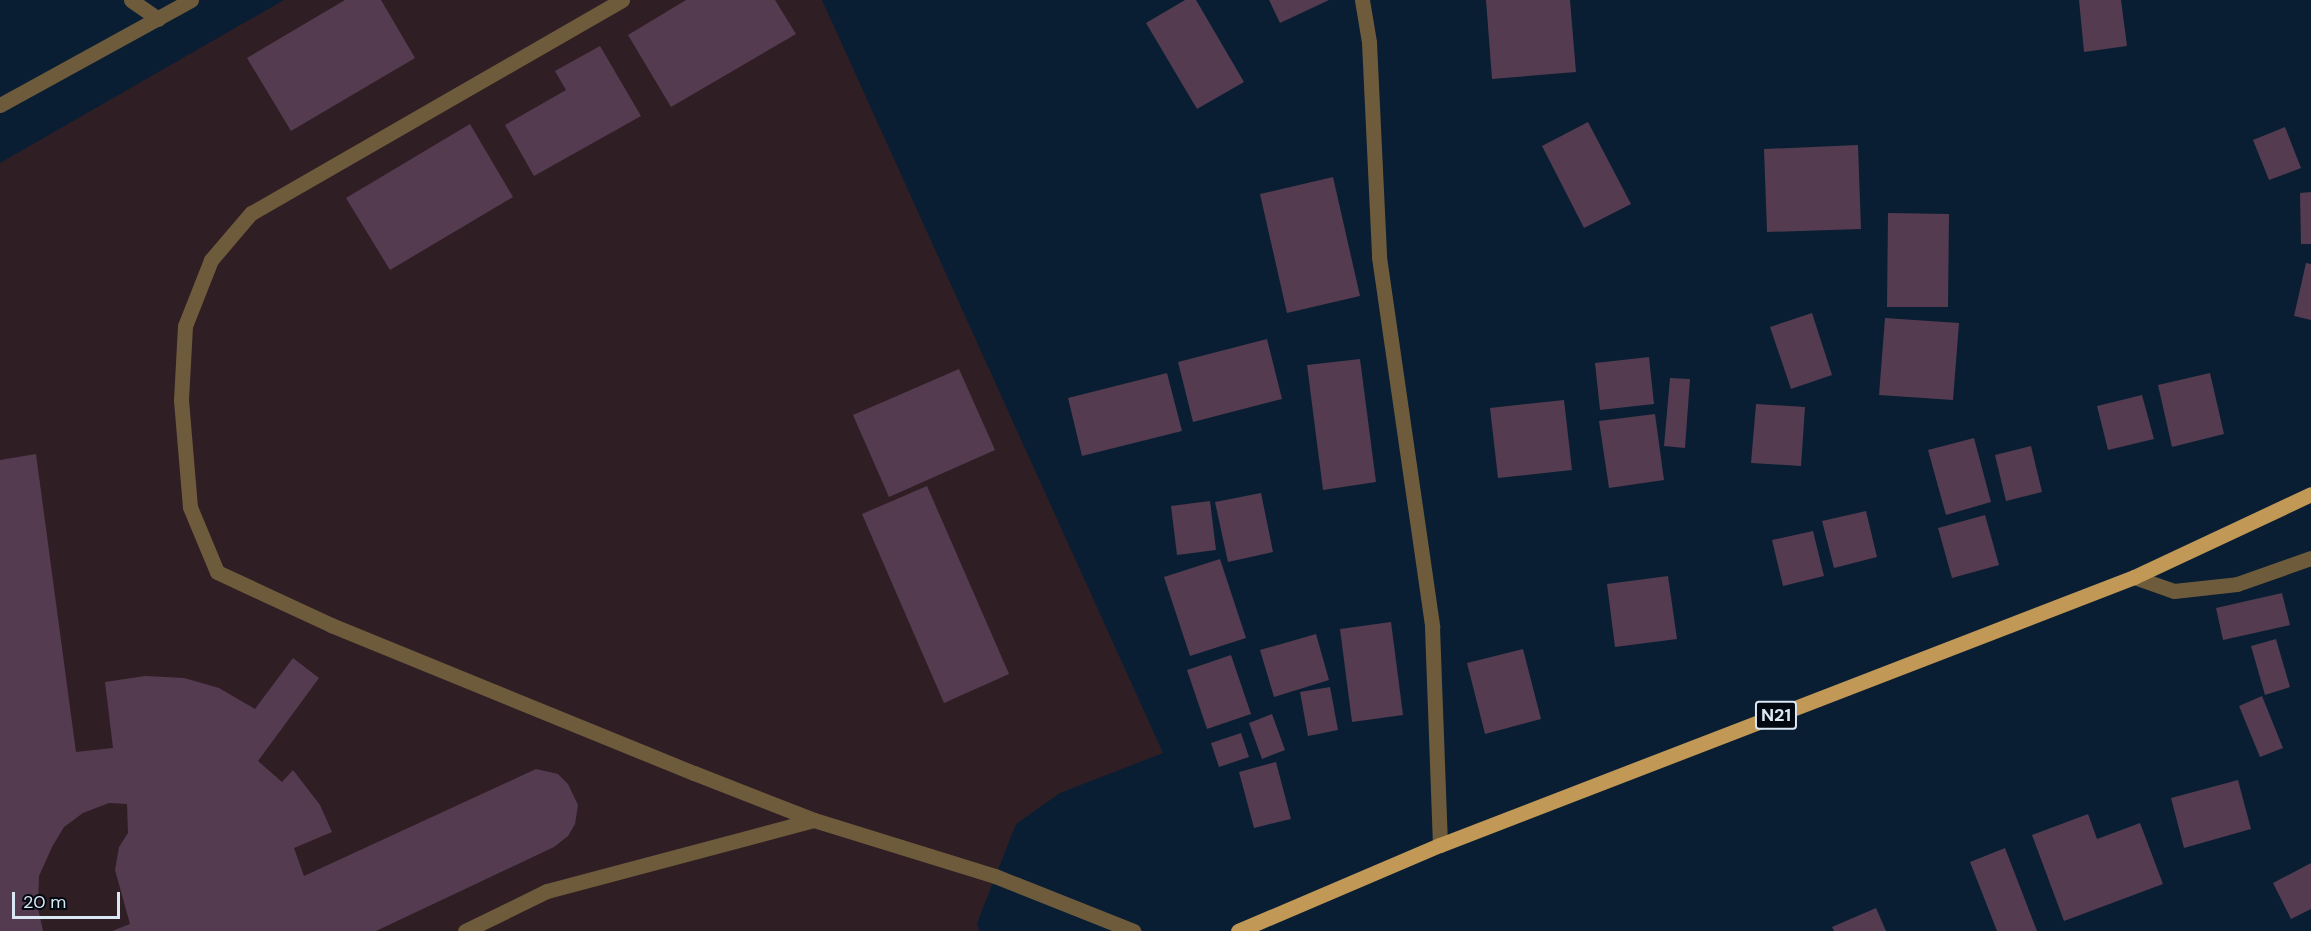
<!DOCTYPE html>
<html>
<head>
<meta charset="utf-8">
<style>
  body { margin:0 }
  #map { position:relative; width:2311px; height:931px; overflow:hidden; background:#091e32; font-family:"DM Sans",sans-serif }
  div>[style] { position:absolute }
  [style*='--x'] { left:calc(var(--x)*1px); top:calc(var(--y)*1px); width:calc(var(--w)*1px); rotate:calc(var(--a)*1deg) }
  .medical>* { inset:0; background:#301e25 }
  .building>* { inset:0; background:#543b4f }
  .minor>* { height:15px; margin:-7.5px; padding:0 7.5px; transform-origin:7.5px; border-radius:7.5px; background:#6e5b3c }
  .major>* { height:15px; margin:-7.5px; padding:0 7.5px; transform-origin:7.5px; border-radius:7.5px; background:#c19855 }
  span { translate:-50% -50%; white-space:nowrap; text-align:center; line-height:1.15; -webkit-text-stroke:4.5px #020810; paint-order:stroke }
  .shield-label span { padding:2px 4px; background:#020810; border:2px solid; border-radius:4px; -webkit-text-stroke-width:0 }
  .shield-label { font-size:18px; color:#dae7f4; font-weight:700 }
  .scale { position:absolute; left:12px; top:892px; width:108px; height:27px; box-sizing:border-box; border:3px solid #dae7f4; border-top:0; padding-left:8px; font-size:18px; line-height:21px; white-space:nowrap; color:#dae7f4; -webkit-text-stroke:4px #020810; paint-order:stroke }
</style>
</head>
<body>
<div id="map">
  <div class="medical">
    <i style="clip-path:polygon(284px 0,822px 0,1163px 753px,1060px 793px,1016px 824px,977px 923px,979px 931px,0 931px,0 163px)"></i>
  </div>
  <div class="building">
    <i style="clip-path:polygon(345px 0,381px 0,415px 58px,291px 131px,247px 58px)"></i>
    <i style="clip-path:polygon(686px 0,775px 0,796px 34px,671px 107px,628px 35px)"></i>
    <i style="clip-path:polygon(1185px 0,1196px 0,1244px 82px,1197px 109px,1146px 23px)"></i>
    <i style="clip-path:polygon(1269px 0,1329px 0,1280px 23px)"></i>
    <i style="clip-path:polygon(1486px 0,1570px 0,1576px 72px,1492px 79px)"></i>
    <i style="clip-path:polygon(2079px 0,2121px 0,2127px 46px,2084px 52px)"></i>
    <i style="clip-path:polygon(600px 46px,641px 116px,534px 176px,505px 125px,566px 90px,555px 71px)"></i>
    <i style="clip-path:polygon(1588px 122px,1631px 204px,1584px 228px,1542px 146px)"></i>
    <i style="clip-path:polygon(470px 124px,513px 197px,390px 270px,346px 198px)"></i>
    <i style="clip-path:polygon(2285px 127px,2301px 168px,2269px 180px,2253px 140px)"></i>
    <i style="clip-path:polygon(1858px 145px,1861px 229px,1767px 232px,1764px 149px)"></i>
    <i style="clip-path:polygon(1333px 177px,1360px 296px,1287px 313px,1260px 194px)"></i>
    <i style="clip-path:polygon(2311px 192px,2311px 244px,2301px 244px,2300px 193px)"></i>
    <i style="clip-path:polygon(1888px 213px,1949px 214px,1948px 307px,1887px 307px)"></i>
    <i style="clip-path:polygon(2306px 263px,2311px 264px,2311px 320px,2294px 316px)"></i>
    <i style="clip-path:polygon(1812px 313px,1832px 375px,1791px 389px,1770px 327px)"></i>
    <i style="clip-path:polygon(1885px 318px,1959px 323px,1953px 400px,1879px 395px)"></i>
    <i style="clip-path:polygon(1267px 339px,1282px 399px,1193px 422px,1178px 362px)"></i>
    <i style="clip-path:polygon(1649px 357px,1654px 404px,1600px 410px,1595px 363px)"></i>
    <i style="clip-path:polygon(1360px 359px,1376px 482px,1323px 490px,1307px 365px)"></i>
    <i style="clip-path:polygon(959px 369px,995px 450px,889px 497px,853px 415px)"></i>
    <i style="clip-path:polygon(1167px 373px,1182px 431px,1082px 456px,1068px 398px)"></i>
    <i style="clip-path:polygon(2210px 373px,2224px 434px,2172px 447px,2158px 385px)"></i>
    <i style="clip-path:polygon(1670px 378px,1690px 379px,1685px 448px,1664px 446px)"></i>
    <i style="clip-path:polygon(2142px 395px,2154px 439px,2108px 450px,2097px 406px)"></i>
    <i style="clip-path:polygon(1564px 400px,1572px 470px,1498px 478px,1490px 408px)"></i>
    <i style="clip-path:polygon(1756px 404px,1805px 407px,1801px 466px,1751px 463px)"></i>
    <i style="clip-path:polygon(1655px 414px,1664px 480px,1609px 488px,1599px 421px)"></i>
    <i style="clip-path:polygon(1974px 438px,1991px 502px,1946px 515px,1928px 450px)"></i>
    <i style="clip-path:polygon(2031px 446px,2042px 492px,2006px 501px,1995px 455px)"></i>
    <i style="clip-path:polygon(36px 454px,76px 752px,113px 748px,105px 682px,145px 676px,184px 678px,219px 688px,255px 709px,293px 658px,319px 678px,258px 761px,282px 782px,293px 770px,320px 805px,332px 832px,294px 848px,304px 876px,536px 769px,558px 774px,568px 784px,578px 805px,575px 824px,568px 836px,554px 847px,376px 931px,112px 931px,130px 924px,115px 870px,119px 847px,128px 833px,127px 804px,109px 803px,83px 813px,64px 827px,52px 847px,39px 876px,38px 908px,43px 931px,0 931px,0 460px)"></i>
    <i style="clip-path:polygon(927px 486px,1009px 674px,944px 703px,862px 514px)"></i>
    <i style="clip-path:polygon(1261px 493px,1273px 552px,1228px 562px,1215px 502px)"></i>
    <i style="clip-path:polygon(1210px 501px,1216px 550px,1177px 555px,1171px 506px)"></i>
    <i style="clip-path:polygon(1866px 511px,1877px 557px,1834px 568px,1822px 521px)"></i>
    <i style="clip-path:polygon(1985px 515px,1999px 565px,1952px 578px,1938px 528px)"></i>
    <i style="clip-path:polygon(1813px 531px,1824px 576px,1783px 586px,1772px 540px)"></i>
    <i style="clip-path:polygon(1220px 559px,1246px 638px,1190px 656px,1164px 577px)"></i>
    <i style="clip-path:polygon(1668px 576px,1677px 639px,1615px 647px,1607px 584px)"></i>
    <i style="clip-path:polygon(2282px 593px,2290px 625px,2223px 640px,2216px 608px)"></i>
    <i style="clip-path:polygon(1391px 622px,1403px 715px,1352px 722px,1340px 629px)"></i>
    <i style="clip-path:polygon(1316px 634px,1329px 680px,1274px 697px,1260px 650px)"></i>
    <i style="clip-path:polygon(2276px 639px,2290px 687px,2265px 695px,2251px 646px)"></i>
    <i style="clip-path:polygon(1523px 649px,1541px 719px,1485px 734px,1467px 663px)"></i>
    <i style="clip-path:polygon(1231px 655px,1251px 714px,1207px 729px,1187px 670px)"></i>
    <i style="clip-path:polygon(1330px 687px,1338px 730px,1308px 736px,1300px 692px)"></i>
    <i style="clip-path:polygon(2262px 696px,2283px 748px,2260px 757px,2239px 706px)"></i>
    <i style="clip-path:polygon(1272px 714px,1285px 750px,1262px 759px,1249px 723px)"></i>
    <i style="clip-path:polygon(1241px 733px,1249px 757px,1219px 767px,1211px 743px)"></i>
    <i style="clip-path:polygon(1276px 762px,1291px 819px,1254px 828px,1239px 772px)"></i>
    <i style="clip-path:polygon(2238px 780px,2251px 829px,2184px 848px,2171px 798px)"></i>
    <i style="clip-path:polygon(2088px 814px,2097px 839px,2140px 823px,2163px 884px,2064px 921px,2032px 835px)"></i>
    <i style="clip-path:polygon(2005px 848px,2037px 931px,1997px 931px,1970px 862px)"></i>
    <i style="clip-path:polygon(2311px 863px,2311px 909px,2291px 919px,2273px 883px)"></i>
    <i style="clip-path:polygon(1876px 908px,1886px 931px,1834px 931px,1832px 927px)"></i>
  </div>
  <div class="minor">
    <i style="--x:131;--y:0;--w:33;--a:35"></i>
    <i style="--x:622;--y:0;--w:428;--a:150.1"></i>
    <i style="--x:251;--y:213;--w:62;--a:130.4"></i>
    <i style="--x:211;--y:260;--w:71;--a:111.5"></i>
    <i style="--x:185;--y:326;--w:74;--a:93.1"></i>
    <i style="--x:181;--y:400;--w:107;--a:85.2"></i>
    <i style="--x:190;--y:507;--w:70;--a:67.4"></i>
    <i style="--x:217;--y:572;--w:126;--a:24.9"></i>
    <i style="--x:331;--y:625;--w:392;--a:22.2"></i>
    <i style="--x:694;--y:773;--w:129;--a:21.4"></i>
    <i style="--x:814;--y:820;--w:189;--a:17.2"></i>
    <i style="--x:995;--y:876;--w:149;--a:21.7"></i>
    <i style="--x:1362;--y:0;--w:43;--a:80.5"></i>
    <i style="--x:1369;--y:42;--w:215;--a:87.3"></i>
    <i style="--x:1379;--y:257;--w:374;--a:81.8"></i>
    <i style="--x:1432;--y:627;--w:218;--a:87.9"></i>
    <i style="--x:0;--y:105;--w:218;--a:-28.8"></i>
    <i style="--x:2134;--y:577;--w:42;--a:19.3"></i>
    <i style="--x:2174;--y:591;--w:63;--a:-6.3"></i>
    <i style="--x:2237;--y:584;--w:78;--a:-19.4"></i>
    <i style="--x:465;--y:931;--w:91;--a:-26"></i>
    <i style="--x:547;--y:891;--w:276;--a:-14.9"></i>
  </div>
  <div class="major">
    <i style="--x:1238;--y:931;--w:220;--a:-23.1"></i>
    <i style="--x:1440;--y:845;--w:744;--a:-21.11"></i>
    <i style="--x:2134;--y:577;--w:195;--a:-25.1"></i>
  </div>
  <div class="shield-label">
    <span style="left:1776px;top:715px">N21</span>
  </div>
  <div class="scale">20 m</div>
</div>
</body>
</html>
